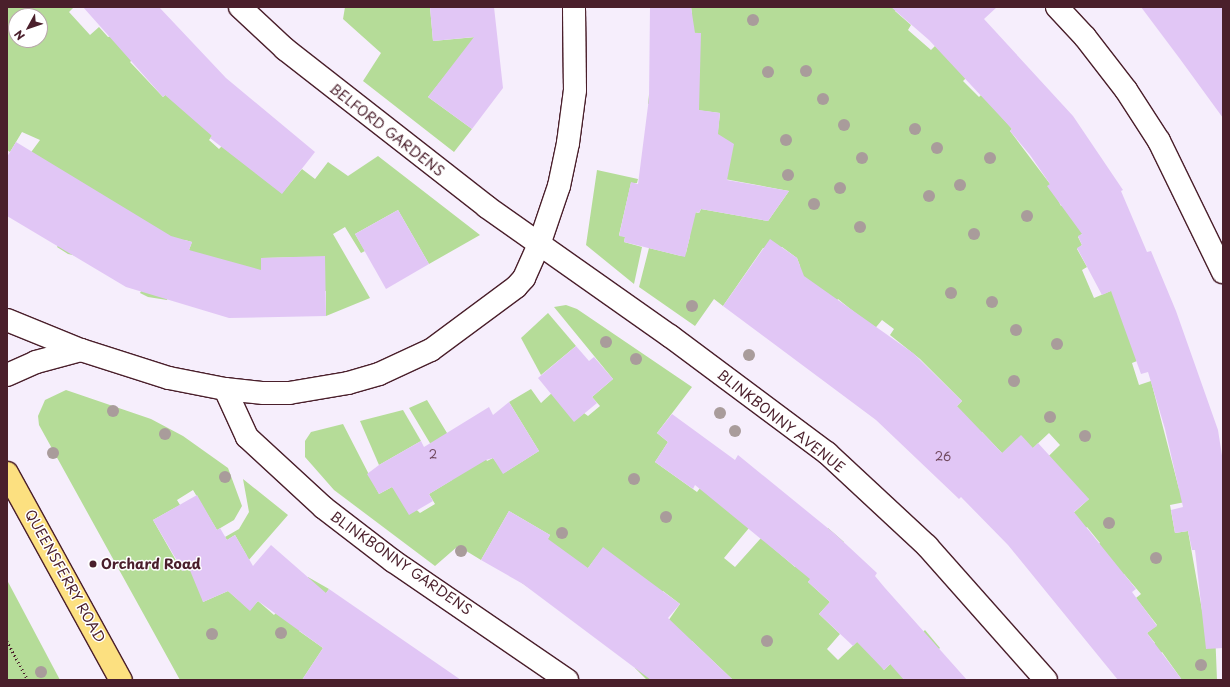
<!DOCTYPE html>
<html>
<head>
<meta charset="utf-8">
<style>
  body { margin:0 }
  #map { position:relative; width:1230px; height:687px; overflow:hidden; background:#f6eefc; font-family:"Playpen Sans",sans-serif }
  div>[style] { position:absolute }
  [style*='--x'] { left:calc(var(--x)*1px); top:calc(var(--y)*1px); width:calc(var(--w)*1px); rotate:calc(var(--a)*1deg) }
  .green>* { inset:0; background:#b5dc98 }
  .building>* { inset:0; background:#e1c6f5 }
  .path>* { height:2.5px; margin-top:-1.25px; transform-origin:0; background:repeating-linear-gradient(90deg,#4a1f2b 0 1px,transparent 0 4px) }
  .roads { filter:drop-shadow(1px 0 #4a1f2b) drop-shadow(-1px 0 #4a1f2b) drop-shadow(0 1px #4a1f2b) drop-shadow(0 -1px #4a1f2b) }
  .minor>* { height:22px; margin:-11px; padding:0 11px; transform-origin:11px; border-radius:11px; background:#fff }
  .primary>* { height:22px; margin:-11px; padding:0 11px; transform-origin:11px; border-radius:11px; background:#fce080 }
  .trees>* { width:12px; height:12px; margin:-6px; border-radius:50%; background:#a99c9b }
  .dots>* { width:11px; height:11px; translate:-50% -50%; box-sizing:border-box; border:2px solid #fff; border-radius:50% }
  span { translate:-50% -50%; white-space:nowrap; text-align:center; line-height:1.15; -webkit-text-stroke:3px #fff; paint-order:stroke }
  .number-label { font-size:12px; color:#70495e }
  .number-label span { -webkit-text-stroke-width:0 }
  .street-label { font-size:14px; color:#4a1f2b }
  .poi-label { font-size:14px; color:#4a1f2b; font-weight:700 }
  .left { translate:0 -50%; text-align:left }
  .frame { position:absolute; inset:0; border:8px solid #4a1f2b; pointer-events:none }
  .north { position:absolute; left:8px; top:8px; width:40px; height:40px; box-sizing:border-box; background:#fff; border:1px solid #b7a5aa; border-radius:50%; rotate:230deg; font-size:11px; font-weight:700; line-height:16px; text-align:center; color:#4a1f2b }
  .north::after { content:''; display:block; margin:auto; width:14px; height:18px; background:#4a1f2b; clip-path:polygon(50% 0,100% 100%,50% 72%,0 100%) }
</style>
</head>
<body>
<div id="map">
  <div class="green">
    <i style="clip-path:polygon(evenodd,7px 7px,74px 7px,69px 12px,90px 35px,99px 27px,108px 37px,172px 21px,130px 62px,163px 97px,186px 75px,212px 136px,209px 140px,219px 149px,223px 145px,282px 193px,302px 169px,315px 179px,328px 162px,348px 176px,378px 156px,480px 235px,429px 264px,398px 210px,355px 234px,365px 251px,361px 253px,345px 227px,333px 234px,370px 298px,326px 316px,326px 291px,311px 292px,310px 257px,261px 258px,262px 317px,233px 316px,189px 250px,192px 242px,185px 240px,167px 300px,148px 297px,140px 293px,152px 272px,68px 254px,57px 247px,92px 190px,7px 185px,40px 140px,22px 132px,10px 152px,7px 150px,7px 7px,16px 16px,40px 16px,40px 40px,16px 40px,16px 16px)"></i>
    <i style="clip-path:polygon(345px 7px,430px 7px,433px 41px,476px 37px,428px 97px,472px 129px,454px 152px,363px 81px,381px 53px,343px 19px)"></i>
    <i style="clip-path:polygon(691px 7px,898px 7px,895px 11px,911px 25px,908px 30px,931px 50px,961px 20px,966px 78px,963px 81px,979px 97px,982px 94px,1012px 129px,1010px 131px,1050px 184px,1061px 206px,1096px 186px,1083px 233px,1078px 237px,1082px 245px,1077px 249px,1087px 267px,1082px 270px,1094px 298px,1113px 290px,1137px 361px,1132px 363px,1139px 385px,1151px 381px,1179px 489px,1206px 483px,1210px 497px,1170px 505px,1175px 533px,1188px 531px,1202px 610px,1215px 630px,1217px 680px,1182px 680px,1162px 652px,1147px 663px,1141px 654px,1155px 643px,1147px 633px,1157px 625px,1136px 598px,1141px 594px,1124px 574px,1045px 589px,1100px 543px,1087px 527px,1072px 540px,1060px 525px,1089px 499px,1021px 483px,1060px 445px,1049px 433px,1033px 448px,1002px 453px,982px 432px,971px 443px,948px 415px,962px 401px,920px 359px,890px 335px,894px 329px,882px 320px,852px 356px,864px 320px,838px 299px,825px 316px,796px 271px,800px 266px,797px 258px,782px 247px,763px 248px,723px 306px,714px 299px,695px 326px,639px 287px,649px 248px,681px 256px,686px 253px,690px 236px,680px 209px,699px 213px,701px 209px,768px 221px,789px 191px,692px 173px,732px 144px,717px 139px,720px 113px,648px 104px,649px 95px,700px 33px,650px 32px,650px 16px,692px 14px)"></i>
    <i style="clip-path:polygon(597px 170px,638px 179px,637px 183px,631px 183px,619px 235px,625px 237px,624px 242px,642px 247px,634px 284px,586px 245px)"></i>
    <i style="clip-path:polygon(566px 305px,577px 309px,692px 387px,657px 433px,668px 442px,655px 462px,697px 492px,713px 471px,749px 528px,724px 558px,735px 567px,761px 538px,795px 567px,828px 528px,844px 542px,808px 582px,830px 602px,819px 614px,840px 634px,827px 649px,838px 660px,860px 639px,884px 670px,925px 630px,940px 648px,904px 680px,733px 680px,692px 641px,655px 680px,647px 680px,635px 668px,680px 604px,663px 591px,649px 609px,603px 548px,588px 568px,534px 591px,522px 583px,550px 535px,509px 511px,481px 560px,458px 546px,435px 566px,334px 490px,305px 457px,305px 441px,311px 432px,343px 424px,379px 494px,392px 487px,420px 513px,435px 504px,429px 494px,452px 480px,409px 408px,427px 400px,447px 433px,476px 443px,487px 461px,493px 458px,504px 473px,539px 451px,509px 402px,531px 389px,541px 403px,554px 391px,588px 416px,600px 406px,592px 397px,613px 379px,554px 307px)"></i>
    <i style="clip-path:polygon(548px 313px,576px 346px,541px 375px,521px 338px)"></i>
    <i style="clip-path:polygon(66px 390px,151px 419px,183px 436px,228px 468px,242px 506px,234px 520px,217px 530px,193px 490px,177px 500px,180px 505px,153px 520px,182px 571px,198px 563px,203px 602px,228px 591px,250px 610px,258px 601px,274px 615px,308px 577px,329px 589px,299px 631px,323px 648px,302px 680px,180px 680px,39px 425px,38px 416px,45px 400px)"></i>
    <i style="clip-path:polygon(403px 410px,421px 441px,379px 465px,360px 421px)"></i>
    <i style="clip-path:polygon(243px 479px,288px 515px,241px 569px,227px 574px,247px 556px,235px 535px,227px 540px,225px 537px,239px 529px,249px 512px)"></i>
    <i style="clip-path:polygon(7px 580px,60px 680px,7px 680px)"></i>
  </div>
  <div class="building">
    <i style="clip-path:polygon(83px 7px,159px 7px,226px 78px,315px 152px,282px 194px,210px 138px,212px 136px,165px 95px,163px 97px)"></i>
    <i style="clip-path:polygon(430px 7px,494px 7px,503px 88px,472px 129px,428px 97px,474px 37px,433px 41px)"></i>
    <i style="clip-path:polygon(650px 7px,691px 7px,695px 33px,701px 33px,699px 110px,720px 113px,718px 134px,734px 144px,727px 180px,789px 191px,768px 221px,701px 209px,699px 213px,696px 212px,685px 257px,624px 242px,625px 237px,619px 236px,631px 182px,638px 184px,649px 98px)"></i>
    <i style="clip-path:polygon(891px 7px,997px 7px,984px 19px,1073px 116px,1123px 190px,1121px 191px,1147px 252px,1151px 251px,1176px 311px,1218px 430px,1223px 462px,1223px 648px,1206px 649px,1195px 550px,1192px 550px,1188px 531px,1175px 533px,1171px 510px,1183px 507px,1165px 429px,1148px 372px,1141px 374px,1111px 291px,1102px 295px,1077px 248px,1082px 245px,1078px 236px,1082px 234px,1047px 186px,1050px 184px,1030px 155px,1010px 131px,1012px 129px,929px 40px)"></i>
    <i style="clip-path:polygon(1141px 7px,1223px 7px,1223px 118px,1180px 59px)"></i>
    <i style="clip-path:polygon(16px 142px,171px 236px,192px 242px,189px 250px,261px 270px,261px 258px,325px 256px,326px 316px,229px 318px,126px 287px,7px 216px,7px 157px)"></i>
    <i style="clip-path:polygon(398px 210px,429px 264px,386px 289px,355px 234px)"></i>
    <i style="clip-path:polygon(770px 239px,797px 258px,804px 276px,913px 353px,962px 401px,957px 406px,1002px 453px,1021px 435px,1033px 448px,1038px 443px,1089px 499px,1074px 512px,1136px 589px,1132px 592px,1157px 626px,1147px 633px,1182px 680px,1118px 680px,1008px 545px,961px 497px,959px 499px,876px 420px,723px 306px)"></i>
    <i style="clip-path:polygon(576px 346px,589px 361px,594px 357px,613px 379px,592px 397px,597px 403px,574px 422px,538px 378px)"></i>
    <i style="clip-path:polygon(509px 402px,539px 451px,503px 474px,493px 458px,486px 460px,429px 494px,433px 501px,409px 515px,392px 487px,379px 494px,367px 474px,379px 465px,421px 441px,424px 447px,489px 407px,493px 415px)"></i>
    <i style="clip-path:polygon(672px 414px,735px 460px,738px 455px,835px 534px,877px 573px,875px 576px,885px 588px,967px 680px,904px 680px,890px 664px,884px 670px,857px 642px,853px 646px,819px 614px,830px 602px,808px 582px,810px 579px,695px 485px,693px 489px,655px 462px,668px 442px,657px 433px)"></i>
    <i style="clip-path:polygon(197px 495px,217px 530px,220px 528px,227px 540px,235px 535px,253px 566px,271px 545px,326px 593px,329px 589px,461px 680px,302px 680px,323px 648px,258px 601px,250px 611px,228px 591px,203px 602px,189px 568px,183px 571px,153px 520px)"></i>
    <i style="clip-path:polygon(509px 511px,550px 535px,548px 539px,588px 568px,603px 547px,680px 604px,668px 618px,733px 680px,651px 680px,523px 584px,481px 560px)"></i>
  </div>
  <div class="path">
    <i style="--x:7;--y:641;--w:44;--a:61.7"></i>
  </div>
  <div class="roads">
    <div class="minor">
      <i style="--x:240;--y:7;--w:62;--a:43"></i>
      <i style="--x:285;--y:49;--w:256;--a:38"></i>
      <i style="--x:487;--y:207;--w:224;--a:35.2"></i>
      <i style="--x:670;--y:336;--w:196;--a:36.7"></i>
      <i style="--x:827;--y:453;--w:137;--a:42.9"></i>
      <i style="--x:927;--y:546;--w:179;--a:48.4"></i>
      <i style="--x:1057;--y:7;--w:41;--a:47"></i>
      <i style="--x:1085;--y:37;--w:67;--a:52.3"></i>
      <i style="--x:1126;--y:90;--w:61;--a:57.1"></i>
      <i style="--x:1159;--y:141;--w:146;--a:64"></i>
      <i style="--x:7;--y:320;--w:80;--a:22.1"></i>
      <i style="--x:81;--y:350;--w:92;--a:17.7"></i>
      <i style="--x:169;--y:378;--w:57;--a:11.1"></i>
      <i style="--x:225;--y:389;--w:39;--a:6"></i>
      <i style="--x:264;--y:393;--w:25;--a:0"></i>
      <i style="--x:289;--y:393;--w:60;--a:-9.6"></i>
      <i style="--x:348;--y:383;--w:32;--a:-16"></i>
      <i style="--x:379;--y:374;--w:57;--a:-24.8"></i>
      <i style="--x:431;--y:350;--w:106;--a:-36.5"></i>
      <i style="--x:516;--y:287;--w:12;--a:-48"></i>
      <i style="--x:524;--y:278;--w:36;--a:-66"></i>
      <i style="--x:539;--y:245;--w:62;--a:-71.3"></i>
      <i style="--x:559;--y:186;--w:44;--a:-78.2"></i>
      <i style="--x:568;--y:143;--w:53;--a:-82.5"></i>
      <i style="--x:575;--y:90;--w:83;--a:-90.7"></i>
      <i style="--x:7;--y:375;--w:32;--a:-24"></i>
      <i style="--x:36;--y:362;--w:47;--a:-14.9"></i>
      <i style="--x:225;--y:389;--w:53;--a:65.4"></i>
      <i style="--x:247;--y:437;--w:105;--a:42.7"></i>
      <i style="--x:324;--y:508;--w:87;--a:37.5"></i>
      <i style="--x:393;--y:561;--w:211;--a:34.4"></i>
    </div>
    <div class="primary">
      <i style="--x:7;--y:473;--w:236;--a:61.2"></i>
    </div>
  </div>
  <div class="trees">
    <i style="left:753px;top:20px"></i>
    <i style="left:806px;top:71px"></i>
    <i style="left:768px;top:72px"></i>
    <i style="left:823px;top:99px"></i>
    <i style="left:844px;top:125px"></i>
    <i style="left:915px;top:129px"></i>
    <i style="left:786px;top:140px"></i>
    <i style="left:937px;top:148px"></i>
    <i style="left:862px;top:158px"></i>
    <i style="left:990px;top:158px"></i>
    <i style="left:788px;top:175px"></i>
    <i style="left:960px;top:185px"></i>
    <i style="left:840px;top:188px"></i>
    <i style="left:929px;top:196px"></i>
    <i style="left:814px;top:204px"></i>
    <i style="left:1027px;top:216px"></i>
    <i style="left:860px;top:227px"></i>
    <i style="left:974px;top:234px"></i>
    <i style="left:951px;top:293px"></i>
    <i style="left:992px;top:302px"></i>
    <i style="left:692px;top:306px"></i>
    <i style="left:1016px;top:330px"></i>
    <i style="left:606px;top:342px"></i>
    <i style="left:1057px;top:344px"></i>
    <i style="left:749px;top:355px"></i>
    <i style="left:636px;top:359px"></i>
    <i style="left:1014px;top:381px"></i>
    <i style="left:113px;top:411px"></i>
    <i style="left:720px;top:413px"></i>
    <i style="left:1050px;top:417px"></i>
    <i style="left:735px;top:431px"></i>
    <i style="left:165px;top:434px"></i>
    <i style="left:1085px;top:436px"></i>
    <i style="left:53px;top:453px"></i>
    <i style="left:225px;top:477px"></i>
    <i style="left:634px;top:479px"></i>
    <i style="left:666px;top:517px"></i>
    <i style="left:1109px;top:523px"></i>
    <i style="left:562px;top:533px"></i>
    <i style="left:461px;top:551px"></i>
    <i style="left:1156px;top:558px"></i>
    <i style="left:281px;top:633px"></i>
    <i style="left:212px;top:634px"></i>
    <i style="left:767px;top:641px"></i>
    <i style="left:1201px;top:665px"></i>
    <i style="left:41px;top:672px"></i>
  </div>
  <div class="dots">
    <i style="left:93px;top:564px;background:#4a1f2b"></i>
  </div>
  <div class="number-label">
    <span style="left:433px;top:455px">2</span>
    <span style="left:943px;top:457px">26</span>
  </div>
  <div class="street-label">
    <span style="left:387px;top:130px;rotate:38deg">BELFORD GARDENS</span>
    <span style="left:781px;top:421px;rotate:38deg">BLINKBONNY AVENUE</span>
    <span style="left:401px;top:563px;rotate:35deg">BLINKBONNY GARDENS</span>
    <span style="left:65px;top:576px;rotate:61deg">QUEENSFERRY ROAD</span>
  </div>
  <div class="poi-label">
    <span class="left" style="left:101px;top:564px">Orchard Road</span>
  </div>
  <div class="frame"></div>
  <div class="north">N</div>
</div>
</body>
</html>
